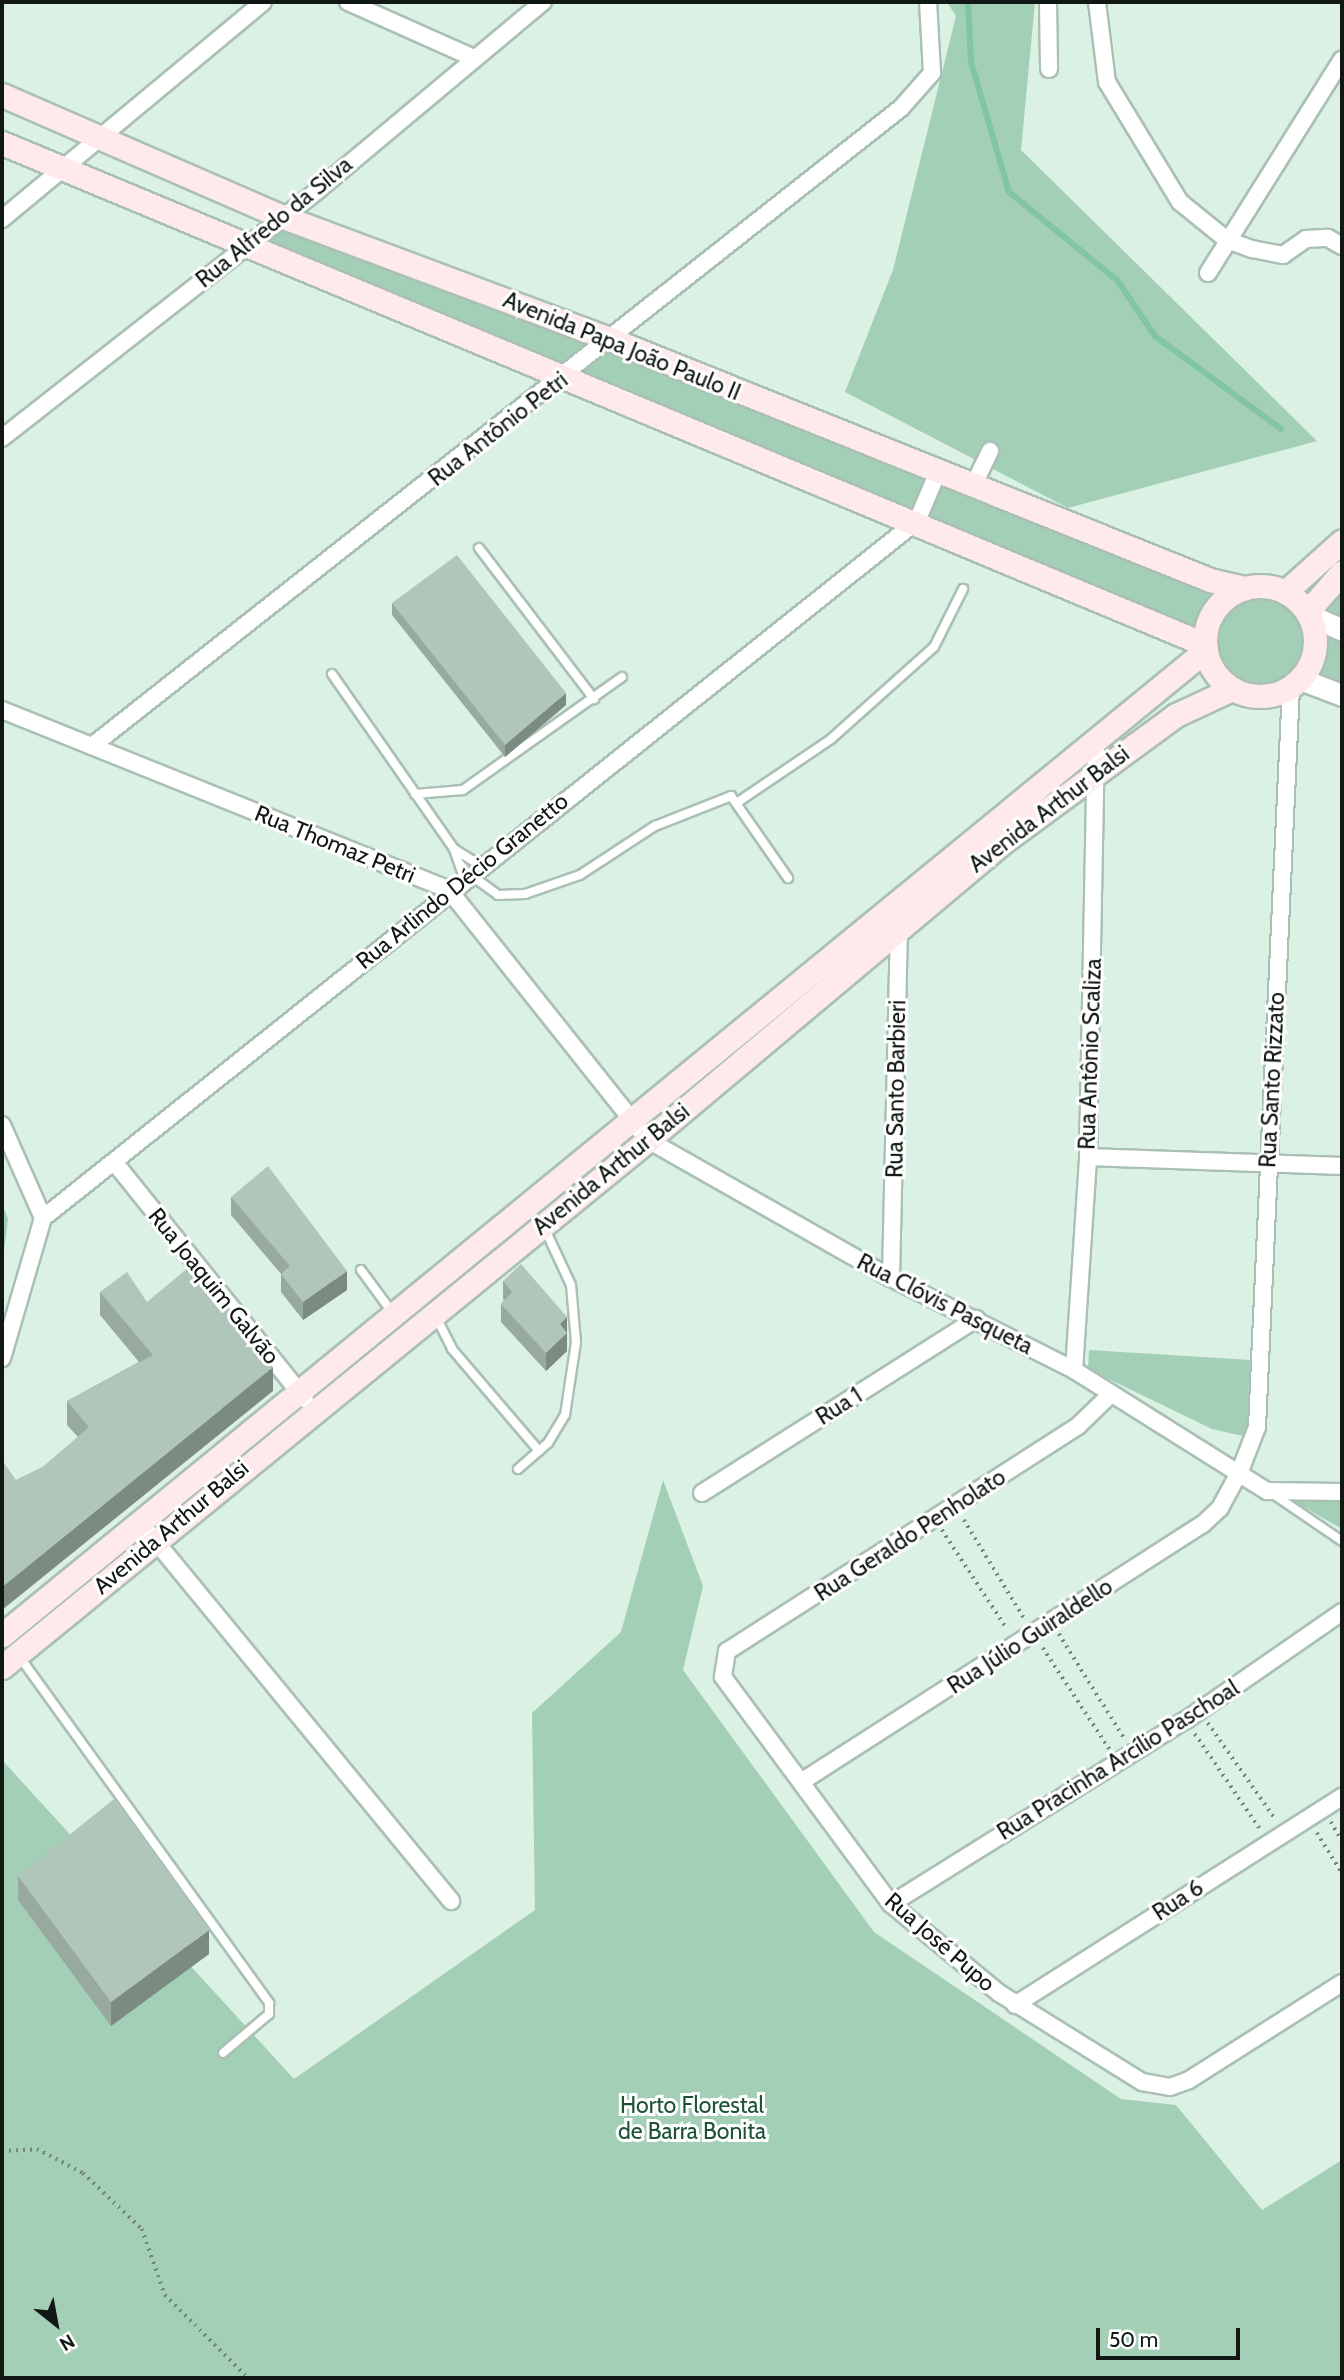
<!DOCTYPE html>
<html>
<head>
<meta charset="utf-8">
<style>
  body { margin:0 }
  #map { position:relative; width:1344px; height:2380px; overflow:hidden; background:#dbf1e4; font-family:Cabin,sans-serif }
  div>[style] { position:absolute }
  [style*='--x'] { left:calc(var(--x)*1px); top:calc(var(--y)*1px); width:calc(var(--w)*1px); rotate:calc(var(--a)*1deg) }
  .green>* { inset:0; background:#a3cfb6 }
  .round { border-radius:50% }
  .stream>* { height:6px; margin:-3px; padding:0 3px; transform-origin:3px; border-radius:3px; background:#81c5a1 }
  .path>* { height:3.5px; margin-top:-1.75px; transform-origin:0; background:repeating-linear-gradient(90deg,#75847b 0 2px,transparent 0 7px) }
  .roads { filter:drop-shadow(2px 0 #abc0b4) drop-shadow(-2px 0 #abc0b4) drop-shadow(0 2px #abc0b4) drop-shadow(0 -2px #abc0b4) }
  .service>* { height:8px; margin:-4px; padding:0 4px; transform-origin:4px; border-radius:4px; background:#fff }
  .minor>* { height:16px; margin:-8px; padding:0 8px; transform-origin:8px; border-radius:8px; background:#fff }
  .tertiary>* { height:21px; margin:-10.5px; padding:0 10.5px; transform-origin:10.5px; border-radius:10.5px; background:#fff }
  .secondary>* { height:23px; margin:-11.5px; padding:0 11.5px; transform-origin:11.5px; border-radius:11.5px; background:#feeaeb }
  .secondary>.ring { margin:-11.5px; padding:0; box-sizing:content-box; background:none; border:23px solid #feeaeb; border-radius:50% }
  .wall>* { inset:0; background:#98aaa0 }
  .shaded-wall>* { inset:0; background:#7c8b82 }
  .building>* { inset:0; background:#b1c6ba }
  span { translate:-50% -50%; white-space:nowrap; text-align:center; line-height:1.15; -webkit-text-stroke:6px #fff; paint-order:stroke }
  .street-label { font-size:23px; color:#111814 }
  .park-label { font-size:23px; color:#1d5138 }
  .frame { position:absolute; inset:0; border:4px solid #111814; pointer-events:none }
  .north { position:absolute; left:21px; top:2289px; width:70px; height:70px; -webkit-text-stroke:5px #fff; paint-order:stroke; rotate:149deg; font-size:19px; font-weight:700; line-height:28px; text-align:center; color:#111814 }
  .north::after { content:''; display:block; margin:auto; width:24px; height:32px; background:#111814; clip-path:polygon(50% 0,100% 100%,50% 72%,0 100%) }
  .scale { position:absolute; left:1096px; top:2328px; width:144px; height:32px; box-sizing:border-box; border:4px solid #111814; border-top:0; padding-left:9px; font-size:21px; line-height:24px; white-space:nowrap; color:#111814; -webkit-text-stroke:5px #fff; paint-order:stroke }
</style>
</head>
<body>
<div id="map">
  <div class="green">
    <i style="clip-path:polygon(947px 2px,1035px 2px,1021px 150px,1317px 441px,1068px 508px,845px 392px,893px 270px,956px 16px)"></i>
    <i style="clip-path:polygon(279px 217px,607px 340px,565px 374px,246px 245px)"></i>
    <i style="clip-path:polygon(611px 341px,935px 474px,916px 518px,570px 377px)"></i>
    <i style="clip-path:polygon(938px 476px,1226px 588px,1195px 631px,920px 520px)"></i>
    <i style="clip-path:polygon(1342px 577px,1342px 616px,1323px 607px)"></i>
    <i class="round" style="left:1211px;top:592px;width:100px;height:100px"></i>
    <i style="clip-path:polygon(1317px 625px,1342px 632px,1342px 688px,1305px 678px,1317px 650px)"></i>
    <i style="clip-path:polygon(2px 1203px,8px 1219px,2px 1267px)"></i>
    <i style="clip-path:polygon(1089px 1350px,1250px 1360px,1247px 1430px,1243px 1436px,1212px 1429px,1088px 1369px)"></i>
    <i style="clip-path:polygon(663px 1480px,703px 1586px,683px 1670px,874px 1932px,1121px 2099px,1176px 2105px,1262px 2210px,1342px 2160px,1342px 2378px,2px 2378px,2px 1760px,294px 2079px,535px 1910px,532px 1713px,621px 1632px)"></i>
    <i style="clip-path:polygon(1283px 1495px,1342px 1500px,1342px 1529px)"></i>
  </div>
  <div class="stream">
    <i style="--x:968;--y:2;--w:60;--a:87.1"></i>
    <i style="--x:971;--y:62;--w:135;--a:73.7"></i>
    <i style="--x:1009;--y:192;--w:139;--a:39.2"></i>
    <i style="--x:1117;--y:280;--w:68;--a:55.8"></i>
    <i style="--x:1155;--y:336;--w:157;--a:36.4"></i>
  </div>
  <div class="path">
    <i style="--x:964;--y:1520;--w:115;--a:58.5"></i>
    <i style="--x:942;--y:1530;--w:118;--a:56.7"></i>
    <i style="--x:1059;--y:1634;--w:123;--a:58"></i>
    <i style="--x:1043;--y:1648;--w:122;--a:56.7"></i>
    <i style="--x:1208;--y:1723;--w:118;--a:55"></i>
    <i style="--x:1195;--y:1734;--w:115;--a:55.6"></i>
    <i style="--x:1331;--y:1822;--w:22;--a:60"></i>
    <i style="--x:1317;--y:1833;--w:47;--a:58"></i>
    <i style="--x:2;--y:2151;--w:35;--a:-3"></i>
    <i style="--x:37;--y:2149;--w:52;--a:27.6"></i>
    <i style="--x:83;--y:2173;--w:81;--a:43.5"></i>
    <i style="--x:142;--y:2229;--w:70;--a:70.8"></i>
    <i style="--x:165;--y:2295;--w:117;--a:45"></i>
  </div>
  <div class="roads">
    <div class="service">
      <i style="--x:479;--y:548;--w:190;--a:52.7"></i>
      <i style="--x:332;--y:674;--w:213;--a:55.1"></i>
      <i style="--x:454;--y:849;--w:31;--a:71"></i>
      <i style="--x:415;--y:794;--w:48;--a:-4.8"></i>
      <i style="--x:463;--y:790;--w:195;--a:-35.4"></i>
      <i style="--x:738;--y:802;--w:112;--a:-34.1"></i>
      <i style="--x:831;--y:739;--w:138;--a:-41.8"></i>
      <i style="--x:934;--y:647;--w:65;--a:-63.4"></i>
      <i style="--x:454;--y:849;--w:31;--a:32"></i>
      <i style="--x:472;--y:876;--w:32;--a:36"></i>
      <i style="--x:498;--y:895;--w:27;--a:-2"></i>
      <i style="--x:525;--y:894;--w:58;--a:-19.1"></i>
      <i style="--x:580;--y:875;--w:90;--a:-33.2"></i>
      <i style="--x:655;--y:826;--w:82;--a:-21.5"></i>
      <i style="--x:731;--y:796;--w:100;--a:55.2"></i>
      <i style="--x:361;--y:1270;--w:52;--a:53.6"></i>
      <i style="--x:435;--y:1315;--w:38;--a:63"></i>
      <i style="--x:452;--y:1349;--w:134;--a:49.5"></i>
      <i style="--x:518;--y:1469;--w:40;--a:-41"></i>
      <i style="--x:548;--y:1443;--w:33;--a:-59"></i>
      <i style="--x:565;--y:1415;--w:74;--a:-81.4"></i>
      <i style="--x:576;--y:1342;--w:57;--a:-95"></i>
      <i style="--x:571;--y:1285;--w:64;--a:-115"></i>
      <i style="--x:1273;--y:1494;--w:83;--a:34.3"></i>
      <i style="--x:19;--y:1656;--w:428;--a:54.2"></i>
      <i style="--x:269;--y:2003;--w:11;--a:90"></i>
      <i style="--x:269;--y:2014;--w:60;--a:139.7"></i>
    </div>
    <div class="minor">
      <i style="--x:348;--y:2;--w:138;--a:24"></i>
      <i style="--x:1048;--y:2;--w:67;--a:89.1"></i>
      <i style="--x:1097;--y:2;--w:81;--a:82.9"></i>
      <i style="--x:1107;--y:82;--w:140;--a:58.7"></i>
      <i style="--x:1180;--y:202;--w:60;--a:39"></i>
      <i style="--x:1227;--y:240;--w:27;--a:20"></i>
      <i style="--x:1252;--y:249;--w:32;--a:11"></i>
      <i style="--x:1283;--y:255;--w:28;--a:-35"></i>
      <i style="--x:1306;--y:239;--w:22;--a:-3"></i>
      <i style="--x:1328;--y:238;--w:16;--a:30"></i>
      <i style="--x:2;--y:219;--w:339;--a:-39.7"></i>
      <i style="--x:1208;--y:273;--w:252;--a:-57.9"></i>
      <i style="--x:2;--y:438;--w:402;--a:-38.1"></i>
      <i style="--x:318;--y:190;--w:293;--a:-39.9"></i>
      <i style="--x:973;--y:486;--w:39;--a:-64"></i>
      <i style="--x:2;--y:710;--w:482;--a:21.9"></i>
      <i style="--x:449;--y:890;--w:320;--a:51.5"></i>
      <i style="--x:648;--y:1140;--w:279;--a:29.6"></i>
      <i style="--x:891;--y:1278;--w:205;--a:26.7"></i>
      <i style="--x:1074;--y:1370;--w:228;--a:32.1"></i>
      <i style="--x:1267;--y:1491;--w:75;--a:0.8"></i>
      <i style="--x:92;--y:746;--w:1030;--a:-38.26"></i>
      <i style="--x:901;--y:108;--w:47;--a:-48.5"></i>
      <i style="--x:932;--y:73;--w:71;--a:-93.2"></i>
      <i style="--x:2;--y:1125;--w:102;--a:66.2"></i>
      <i style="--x:43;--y:1218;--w:146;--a:106.3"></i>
      <i style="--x:1088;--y:1157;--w:254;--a:2"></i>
      <i style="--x:115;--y:1163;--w:303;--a:51.2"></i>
      <i style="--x:43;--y:1218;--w:1118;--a:-38.57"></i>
      <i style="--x:917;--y:521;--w:51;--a:-66.9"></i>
      <i style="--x:891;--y:1278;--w:354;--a:-88.7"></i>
      <i style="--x:1074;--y:1370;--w:213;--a:-86.2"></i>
      <i style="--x:1088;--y:1157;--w:419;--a:-88.9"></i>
      <i style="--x:1110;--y:1395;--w:45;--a:135.9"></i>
      <i style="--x:1078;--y:1426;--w:417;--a:147.3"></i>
      <i style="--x:727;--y:1651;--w:26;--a:99"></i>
      <i style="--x:723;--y:1677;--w:282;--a:53.5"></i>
      <i style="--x:891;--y:1904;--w:140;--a:39.5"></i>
      <i style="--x:999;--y:1993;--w:168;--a:31.9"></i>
      <i style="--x:1142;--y:2082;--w:28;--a:10"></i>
      <i style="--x:1170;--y:2087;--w:20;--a:-20"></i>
      <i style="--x:1189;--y:2080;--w:181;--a:-32.4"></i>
      <i style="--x:702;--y:1493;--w:325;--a:-32.4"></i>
      <i style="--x:139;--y:1521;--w:492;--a:50.6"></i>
      <i style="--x:801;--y:1782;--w:476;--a:-32.7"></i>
      <i style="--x:1202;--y:1525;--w:25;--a:-43"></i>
      <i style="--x:1220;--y:1508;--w:42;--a:-61.6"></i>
      <i style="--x:1240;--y:1471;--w:47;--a:-68.9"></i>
      <i style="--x:1257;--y:1427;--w:741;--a:-87.37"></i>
      <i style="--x:891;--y:1904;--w:348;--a:-32"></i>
      <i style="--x:1186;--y:1720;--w:190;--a:-34.7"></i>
      <i style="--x:1015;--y:2005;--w:388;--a:-32.5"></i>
    </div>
    <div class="tertiary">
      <i style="--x:1309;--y:615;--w:36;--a:24"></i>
      <i style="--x:1300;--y:679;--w:45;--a:20.9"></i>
    </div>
    <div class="secondary">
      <i style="--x:2;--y:95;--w:301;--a:23.5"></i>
      <i style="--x:278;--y:215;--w:354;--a:20.5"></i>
      <i style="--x:610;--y:339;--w:647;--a:21.88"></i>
      <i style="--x:1210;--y:580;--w:36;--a:13"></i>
      <i style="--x:2;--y:143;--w:1302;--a:22.63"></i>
      <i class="ring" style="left:1205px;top:586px;width:87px;height:87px"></i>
      <i style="--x:1285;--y:592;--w:76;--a:-41.8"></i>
      <i style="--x:1307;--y:612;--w:53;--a:-48.8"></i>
      <i style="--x:2;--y:1635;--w:1556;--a:-39.29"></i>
      <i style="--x:2;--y:1667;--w:834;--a:-39.21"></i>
      <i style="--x:648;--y:1140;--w:459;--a:-40"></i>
      <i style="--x:999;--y:845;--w:220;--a:-36.3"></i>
      <i style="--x:1176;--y:715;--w:62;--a:-24.9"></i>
    </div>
  </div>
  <div class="wall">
    <i style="clip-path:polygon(392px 603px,566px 705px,505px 757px,392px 615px)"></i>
    <i style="clip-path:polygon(231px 1197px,347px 1290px,303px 1320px,281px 1292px,281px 1274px,231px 1215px)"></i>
    <i style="clip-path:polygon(503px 1281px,567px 1317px,567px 1351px,546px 1371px,501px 1322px,501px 1304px,504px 1300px,503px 1299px)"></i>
    <i style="clip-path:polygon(100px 1292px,147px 1302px,273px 1391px,16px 1480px,43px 1467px,78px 1437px,67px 1425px,67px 1401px,139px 1362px,100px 1315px)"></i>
    <i style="clip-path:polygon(18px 1876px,209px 1954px,111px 2026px,18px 1900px)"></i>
  </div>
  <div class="shaded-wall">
    <i style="clip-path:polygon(566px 693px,566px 705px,505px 757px,505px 745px)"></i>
    <i style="clip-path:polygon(347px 1271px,347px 1290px,303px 1320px,303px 1302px)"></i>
    <i style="clip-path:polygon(567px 1317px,567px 1351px,546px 1371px,546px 1353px,560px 1324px)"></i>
    <i style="clip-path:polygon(273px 1367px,273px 1391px,2px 1610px,2px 1587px)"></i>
    <i style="clip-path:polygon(209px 1930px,209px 1954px,111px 2026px,111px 2002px)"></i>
  </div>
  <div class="building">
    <i style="clip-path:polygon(457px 555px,566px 693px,505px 745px,392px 603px)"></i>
    <i style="clip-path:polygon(268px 1166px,347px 1271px,303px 1302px,281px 1274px,290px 1266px,231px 1197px)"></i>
    <i style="clip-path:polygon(195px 1262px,273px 1367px,2px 1587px,2px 1460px,16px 1480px,43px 1467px,89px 1427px,67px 1401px,153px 1355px,100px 1292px,127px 1272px,147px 1302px)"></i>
    <i style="clip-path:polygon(521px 1264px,567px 1317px,560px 1324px,567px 1333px,546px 1353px,501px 1304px,512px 1292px,503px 1281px)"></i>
    <i style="clip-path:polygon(114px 1799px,209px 1930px,111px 2002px,18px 1876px)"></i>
  </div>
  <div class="street-label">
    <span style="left:274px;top:222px;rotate:-39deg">Rua Alfredo da Silva</span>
    <span style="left:622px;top:346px;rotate:22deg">Avenida Papa João Paulo II</span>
    <span style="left:498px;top:429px;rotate:-38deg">Rua Antônio Petri</span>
    <span style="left:1049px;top:809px;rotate:-37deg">Avenida Arthur Balsi</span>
    <span style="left:335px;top:844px;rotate:22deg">Rua Thomaz Petri</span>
    <span style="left:462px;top:881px;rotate:-39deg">Rua Arlindo Décio Granetto</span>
    <span style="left:1090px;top:1054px;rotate:-88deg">Rua Antônio Scaliza</span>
    <span style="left:1272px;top:1080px;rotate:-87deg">Rua Santo Rizzato</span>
    <span style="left:896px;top:1089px;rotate:-89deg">Rua Santo Barbieri</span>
    <span style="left:611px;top:1169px;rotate:-39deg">Avenida Arthur Balsi</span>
    <span style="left:214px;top:1286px;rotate:51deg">Rua Joaquim Galvão</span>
    <span style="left:945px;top:1304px;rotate:27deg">Rua Clóvis Pasqueta</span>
    <span style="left:839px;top:1406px;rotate:-32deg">Rua 1</span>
    <span style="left:171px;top:1527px;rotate:-40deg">Avenida Arthur Balsi</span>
    <span style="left:910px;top:1535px;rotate:-33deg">Rua Geraldo Penholato</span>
    <span style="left:1030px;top:1636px;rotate:-33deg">Rua Júlio Guiraldello</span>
    <span style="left:1118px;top:1760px;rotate:-32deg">Rua Pracinha Arcílio Paschoal</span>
    <span style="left:1178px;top:1900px;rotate:-33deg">Rua 6</span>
    <span style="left:940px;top:1942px;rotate:41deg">Rua José Pupo</span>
  </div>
  <div class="park-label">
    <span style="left:692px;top:2118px">Horto Florestal<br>de Barra Bonita</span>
  </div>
  <div class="frame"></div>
  <div class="north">N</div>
  <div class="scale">50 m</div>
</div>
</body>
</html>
